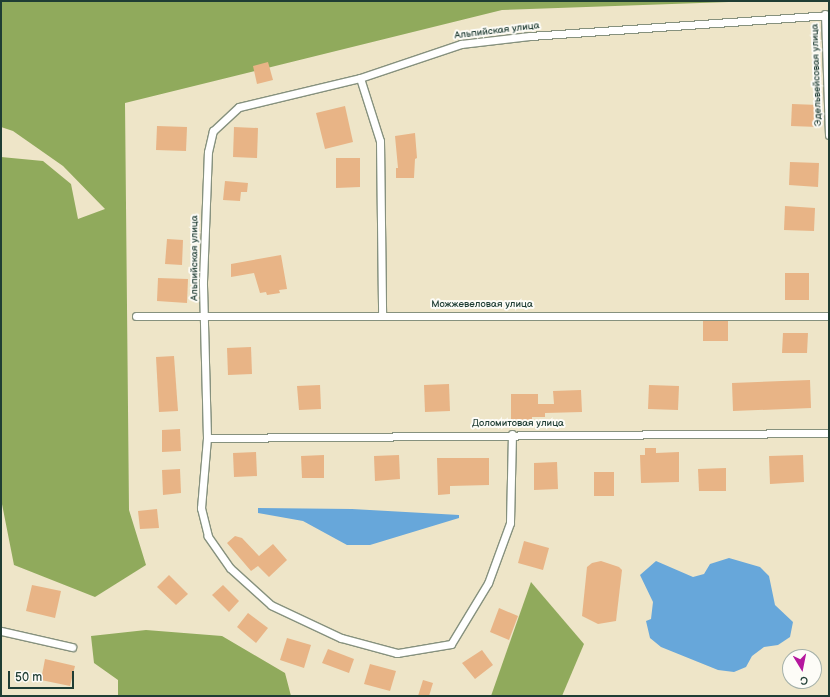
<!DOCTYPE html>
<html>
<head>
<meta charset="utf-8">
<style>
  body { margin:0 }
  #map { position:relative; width:830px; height:697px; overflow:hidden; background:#eee5c8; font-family:"Balsamiq Sans",sans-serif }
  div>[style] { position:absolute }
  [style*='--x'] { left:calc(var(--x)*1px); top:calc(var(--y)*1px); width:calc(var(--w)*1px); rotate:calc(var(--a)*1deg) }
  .forest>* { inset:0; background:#90aa5c }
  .water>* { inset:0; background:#67a7da }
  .building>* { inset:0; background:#e8b486 }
  .roads { filter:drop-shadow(1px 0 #86917e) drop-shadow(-1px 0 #86917e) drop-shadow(0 1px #86917e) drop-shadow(0 -1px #86917e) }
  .minor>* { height:7px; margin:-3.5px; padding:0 3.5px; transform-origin:3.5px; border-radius:3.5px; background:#fff }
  span { translate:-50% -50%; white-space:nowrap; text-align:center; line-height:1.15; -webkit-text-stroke:4px #fdfcf7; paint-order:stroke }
  .street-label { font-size:10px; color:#1f3d34 }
  .frame { position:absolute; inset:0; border:2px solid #1f3d34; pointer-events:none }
  .north { position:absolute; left:782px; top:649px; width:40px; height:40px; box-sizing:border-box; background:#fdfcf7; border:1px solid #a4b0a9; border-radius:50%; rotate:170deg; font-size:11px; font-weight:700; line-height:16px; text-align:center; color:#1f3d34 }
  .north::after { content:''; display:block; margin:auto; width:14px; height:18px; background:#b5179e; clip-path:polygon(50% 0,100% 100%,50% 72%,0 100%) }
  .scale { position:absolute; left:8px; top:671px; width:66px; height:18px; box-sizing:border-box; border:2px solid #1f3d34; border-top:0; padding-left:5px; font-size:12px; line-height:14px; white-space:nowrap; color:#1f3d34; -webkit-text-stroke:3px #fdfcf7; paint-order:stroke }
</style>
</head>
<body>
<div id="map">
  <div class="forest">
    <i style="clip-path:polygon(1px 1px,757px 1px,502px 10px,125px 103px,129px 510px,146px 565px,95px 597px,14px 565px,1px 499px,1px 157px,43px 161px,71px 184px,78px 219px,105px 209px,63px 166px,13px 131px,1px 127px)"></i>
    <i style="clip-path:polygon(531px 582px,584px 644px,562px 696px,491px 696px)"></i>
    <i style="clip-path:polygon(146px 630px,222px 636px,285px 673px,291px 696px,118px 696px,118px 680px,94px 663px,91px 636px)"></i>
  </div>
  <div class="water">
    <i style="clip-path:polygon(258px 508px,352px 509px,459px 515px,459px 518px,370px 545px,347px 545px,303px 521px,258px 513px)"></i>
    <i style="clip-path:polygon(729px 558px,760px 567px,769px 576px,775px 605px,793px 622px,790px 637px,778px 645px,764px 647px,752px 656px,746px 667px,734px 672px,718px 670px,661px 647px,650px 638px,646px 621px,651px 619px,653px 602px,640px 575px,656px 561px,693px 577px,704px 574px,710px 564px)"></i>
  </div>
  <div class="building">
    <i style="clip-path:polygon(268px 62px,273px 80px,257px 84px,253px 66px)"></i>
    <i style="clip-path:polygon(792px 104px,819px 105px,818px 127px,791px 126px)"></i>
    <i style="clip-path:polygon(345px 106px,353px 142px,325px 149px,316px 113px)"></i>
    <i style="clip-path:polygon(157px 126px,187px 127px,186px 151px,156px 150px)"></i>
    <i style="clip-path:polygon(234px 127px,258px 128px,257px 158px,233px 157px)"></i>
    <i style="clip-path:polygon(415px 133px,417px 158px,415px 159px,414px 178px,396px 178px,396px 168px,398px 168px,395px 136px)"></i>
    <i style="clip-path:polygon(336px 158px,360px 158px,360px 187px,336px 188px)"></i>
    <i style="clip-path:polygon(790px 162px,819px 163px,818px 187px,789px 185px)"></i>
    <i style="clip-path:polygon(225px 181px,248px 183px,247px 192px,241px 192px,240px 201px,223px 200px)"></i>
    <i style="clip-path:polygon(785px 206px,815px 208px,814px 231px,784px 230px)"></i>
    <i style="clip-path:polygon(167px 239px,183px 240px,182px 265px,165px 264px)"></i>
    <i style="clip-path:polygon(281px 255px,287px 289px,279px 290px,280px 293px,267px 295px,266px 292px,260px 293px,254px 273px,231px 277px,231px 264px)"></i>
    <i style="clip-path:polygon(785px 273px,809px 273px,809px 300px,785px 300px)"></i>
    <i style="clip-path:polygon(158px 278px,188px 279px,187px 303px,157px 301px)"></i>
    <i style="clip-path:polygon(703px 321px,728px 321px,728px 341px,703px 341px)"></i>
    <i style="clip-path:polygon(783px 333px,808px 333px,807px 353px,782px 353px)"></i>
    <i style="clip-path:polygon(251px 347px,252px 374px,228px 375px,227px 348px)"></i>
    <i style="clip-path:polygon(174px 356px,178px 411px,159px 412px,156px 357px)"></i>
    <i style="clip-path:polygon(810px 380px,811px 408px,733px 411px,732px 383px)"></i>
    <i style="clip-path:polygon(449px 384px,450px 411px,425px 412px,424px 385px)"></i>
    <i style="clip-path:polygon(320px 385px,321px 409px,299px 410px,297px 386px)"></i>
    <i style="clip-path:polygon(649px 385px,679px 386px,678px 410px,648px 409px)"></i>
    <i style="clip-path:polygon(581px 390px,582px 412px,545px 413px,545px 417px,532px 417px,532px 420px,511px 420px,511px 394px,538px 394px,538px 404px,554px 404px,553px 391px)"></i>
    <i style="clip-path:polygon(180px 429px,181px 451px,162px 452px,162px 430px)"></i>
    <i style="clip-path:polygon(645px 448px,656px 448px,656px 453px,679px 452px,679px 482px,641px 483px,640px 455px,645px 455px)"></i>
    <i style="clip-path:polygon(256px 452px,257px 476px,234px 477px,233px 453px)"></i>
    <i style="clip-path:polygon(324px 455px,324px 478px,302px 478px,301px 456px)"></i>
    <i style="clip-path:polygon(399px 455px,400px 479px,375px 481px,374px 456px)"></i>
    <i style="clip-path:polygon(803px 455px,804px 482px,770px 484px,769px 456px)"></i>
    <i style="clip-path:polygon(437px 458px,489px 458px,489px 485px,450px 486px,450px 494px,438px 495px)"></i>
    <i style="clip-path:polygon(557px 462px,558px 489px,534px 490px,534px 463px)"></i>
    <i style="clip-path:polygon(726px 468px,726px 491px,699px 491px,698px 469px)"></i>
    <i style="clip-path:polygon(180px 469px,181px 493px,163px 495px,162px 470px)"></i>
    <i style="clip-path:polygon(594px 472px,614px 472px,614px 496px,594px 496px)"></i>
    <i style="clip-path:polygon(157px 509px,159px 528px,140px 529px,138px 511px)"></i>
    <i style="clip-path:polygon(235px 536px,242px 538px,259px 556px,273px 544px,287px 560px,269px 577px,258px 566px,251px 571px,227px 543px)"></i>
    <i style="clip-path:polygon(524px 541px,549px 548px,543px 570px,518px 563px)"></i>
    <i style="clip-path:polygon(601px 561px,619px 567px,622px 570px,616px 621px,598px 624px,582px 616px,587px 567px,592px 563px)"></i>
    <i style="clip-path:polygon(169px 575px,188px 594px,176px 605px,157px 587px)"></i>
    <i style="clip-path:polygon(32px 585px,61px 591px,55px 618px,26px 611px)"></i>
    <i style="clip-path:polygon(223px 585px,239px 601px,229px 612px,212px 595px)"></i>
    <i style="clip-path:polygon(499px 608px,518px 616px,509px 640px,490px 632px)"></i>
    <i style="clip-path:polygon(248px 613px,268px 628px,256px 643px,237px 627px)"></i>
    <i style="clip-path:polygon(287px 638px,311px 645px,304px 668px,280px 660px)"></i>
    <i style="clip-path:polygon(328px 649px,354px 659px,349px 673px,322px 663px)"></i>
    <i style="clip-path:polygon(482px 650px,493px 665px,475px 679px,462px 663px)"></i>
    <i style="clip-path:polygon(45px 659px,75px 666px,70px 686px,41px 680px)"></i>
    <i style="clip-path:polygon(370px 664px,396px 671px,390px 691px,364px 684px)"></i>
    <i style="clip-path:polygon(423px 680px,433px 683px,429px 696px,418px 696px)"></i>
  </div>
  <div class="roads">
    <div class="minor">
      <i style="--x:825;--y:14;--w:121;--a:88.1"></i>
      <i style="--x:360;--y:78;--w:66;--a:72.4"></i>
      <i style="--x:380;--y:141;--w:174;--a:89.3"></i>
      <i style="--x:136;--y:316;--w:693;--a:0"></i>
      <i style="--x:512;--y:434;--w:89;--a:91.3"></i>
      <i style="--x:510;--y:523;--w:64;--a:110.1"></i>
      <i style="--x:488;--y:583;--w:71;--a:121.2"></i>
      <i style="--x:451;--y:644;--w:55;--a:170.5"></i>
      <i style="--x:397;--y:653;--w:58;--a:-165"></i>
      <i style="--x:341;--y:638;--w:77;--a:-154.8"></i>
      <i style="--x:271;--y:605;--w:55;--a:-137.9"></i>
      <i style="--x:230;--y:568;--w:39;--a:-125"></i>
      <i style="--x:208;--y:536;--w:29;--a:-104"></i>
      <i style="--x:201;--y:508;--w:70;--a:-85.1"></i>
      <i style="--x:207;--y:438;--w:157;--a:-91.5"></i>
      <i style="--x:203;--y:281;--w:129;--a:-87.8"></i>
      <i style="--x:208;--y:152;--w:22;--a:-77"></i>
      <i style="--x:213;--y:131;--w:35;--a:-43"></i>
      <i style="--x:239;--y:107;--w:124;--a:-13.5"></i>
      <i style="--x:360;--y:78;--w:107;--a:-18.6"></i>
      <i style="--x:461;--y:44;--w:69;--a:-6.6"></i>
      <i style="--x:530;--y:36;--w:300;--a:-4"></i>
      <i style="--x:207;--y:438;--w:622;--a:-0.46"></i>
      <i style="--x:1;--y:631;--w:73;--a:12.7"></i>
    </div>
  </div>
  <div class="street-label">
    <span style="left:497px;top:31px;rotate:-7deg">Альпийская улица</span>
    <span style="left:817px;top:75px;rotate:-92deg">Эдельвейсовая улица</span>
    <span style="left:195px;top:258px;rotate:-90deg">Альпийская улица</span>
    <span style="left:482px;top:305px">Можжевеловая улица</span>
    <span style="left:518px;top:424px">Доломитовая улица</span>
  </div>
  <div class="frame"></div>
  <div class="north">С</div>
  <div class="scale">50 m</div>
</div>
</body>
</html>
